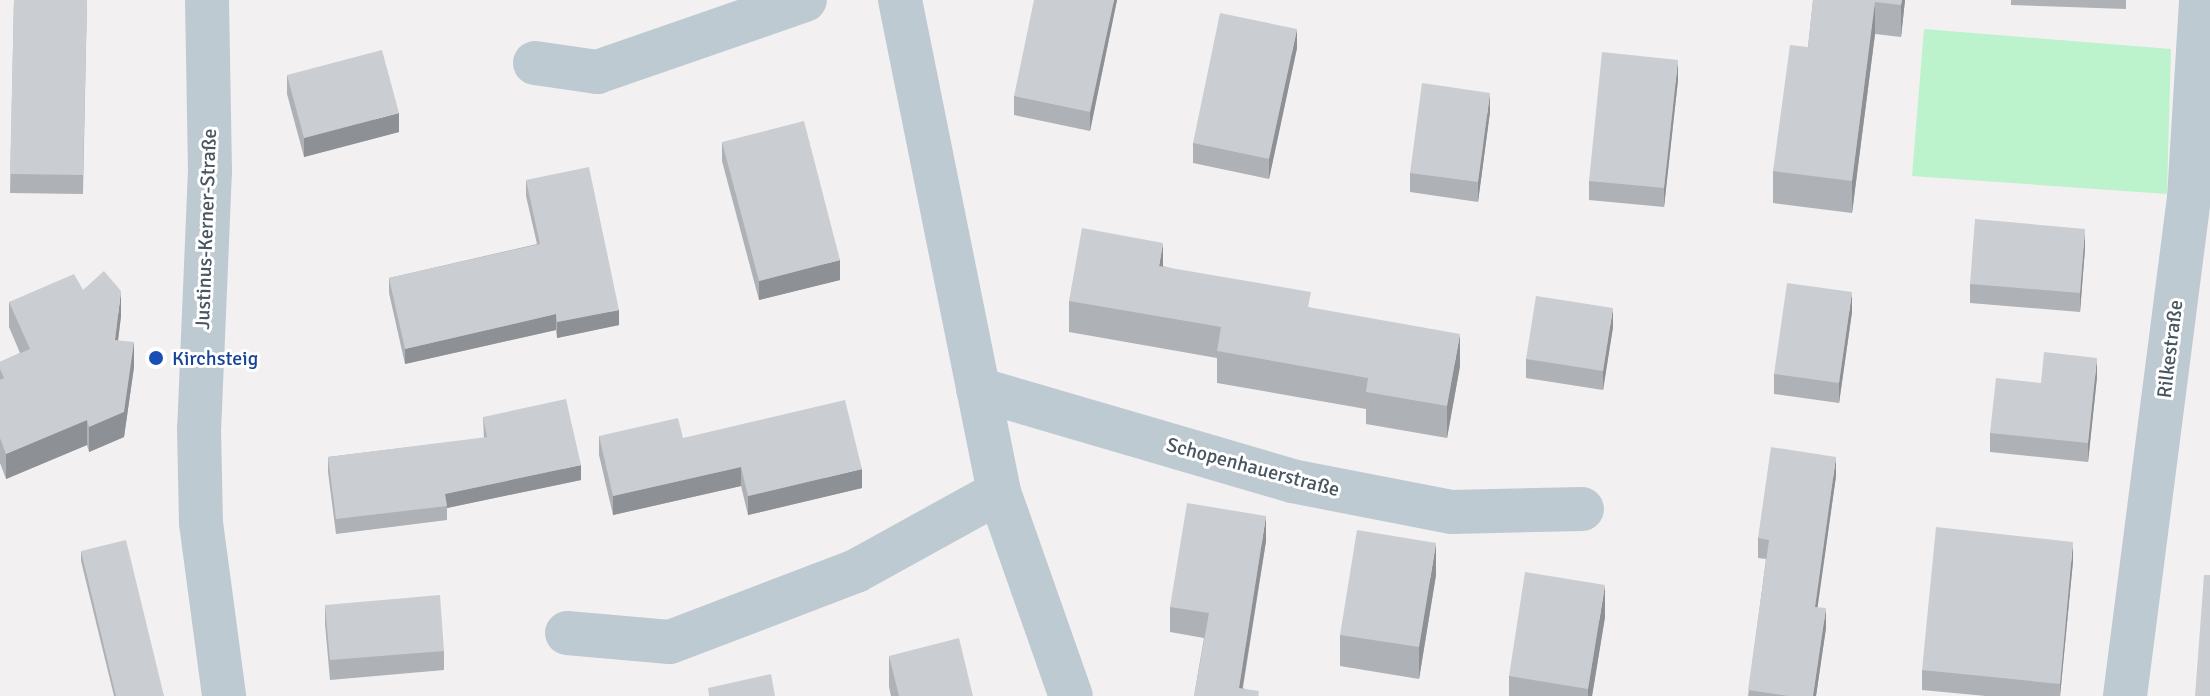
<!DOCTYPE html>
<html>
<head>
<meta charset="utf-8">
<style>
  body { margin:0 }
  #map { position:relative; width:2210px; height:696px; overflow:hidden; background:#f3f0f1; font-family:Signika,sans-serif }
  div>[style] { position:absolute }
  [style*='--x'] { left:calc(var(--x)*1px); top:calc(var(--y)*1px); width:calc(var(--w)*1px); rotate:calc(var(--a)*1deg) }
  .green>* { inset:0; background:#bcf3cc }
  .minor>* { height:44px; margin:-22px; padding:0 22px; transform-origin:22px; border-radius:22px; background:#bdcad1 }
  .tertiary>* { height:44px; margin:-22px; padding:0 22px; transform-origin:22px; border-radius:22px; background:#bdcad1 }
  .wall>* { inset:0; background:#aeb1b5 }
  .shaded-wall>* { inset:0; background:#8d9094 }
  .building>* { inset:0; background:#caced3 }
  .dots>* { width:22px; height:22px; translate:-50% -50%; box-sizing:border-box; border:4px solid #fff; border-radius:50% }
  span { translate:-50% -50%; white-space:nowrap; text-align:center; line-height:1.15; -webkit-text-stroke:6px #fff; paint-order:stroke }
  .street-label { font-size:20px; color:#475660 }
  .transit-label { font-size:20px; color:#164399 }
  .left { translate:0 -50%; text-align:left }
</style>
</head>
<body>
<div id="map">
  <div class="green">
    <i style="clip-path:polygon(1924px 29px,2171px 49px,2167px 194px,1912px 176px)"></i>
  </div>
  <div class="minor">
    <i style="--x:900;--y:0;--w:502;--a:78.62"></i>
    <i style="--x:999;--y:492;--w:216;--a:70.6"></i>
    <i style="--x:535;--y:63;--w:63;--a:8.3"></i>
    <i style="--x:597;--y:72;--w:220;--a:-19.1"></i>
    <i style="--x:978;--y:389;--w:327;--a:16.3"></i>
    <i style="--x:1292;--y:481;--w:163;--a:11"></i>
    <i style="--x:1452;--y:512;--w:130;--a:-1.3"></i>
    <i style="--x:567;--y:633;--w:103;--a:5"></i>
    <i style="--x:670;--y:642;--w:199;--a:-20.9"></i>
    <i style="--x:856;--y:571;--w:163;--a:-28.9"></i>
    <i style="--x:2125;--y:696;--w:502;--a:-82.68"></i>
    <i style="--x:2189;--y:198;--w:198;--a:-86.5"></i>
  </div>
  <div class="tertiary">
    <i style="--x:207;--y:0;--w:170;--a:89"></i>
    <i style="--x:210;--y:170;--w:258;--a:92.4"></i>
    <i style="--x:199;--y:428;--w:95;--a:88.8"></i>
    <i style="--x:201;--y:523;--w:175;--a:82.4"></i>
  </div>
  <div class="wall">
    <i style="clip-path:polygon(14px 0,87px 0,83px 194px,10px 193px)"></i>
    <i style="clip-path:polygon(1117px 0,1090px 131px,1014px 115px,1014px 96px)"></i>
    <i style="clip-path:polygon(1813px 0,1905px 0,1901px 37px,1875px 34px,1852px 213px,1773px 203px,1773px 171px,1808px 47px)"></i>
    <i style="clip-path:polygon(2011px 0,2126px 0,2126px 9px,2011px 5px)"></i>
    <i style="clip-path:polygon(1297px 48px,1269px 179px,1193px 163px,1193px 143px)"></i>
    <i style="clip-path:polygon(287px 75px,399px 132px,304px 157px,287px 94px)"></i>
    <i style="clip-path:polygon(1678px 80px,1664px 207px,1589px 200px,1589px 181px)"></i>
    <i style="clip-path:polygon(1490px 112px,1478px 202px,1410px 192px,1410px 173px)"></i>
    <i style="clip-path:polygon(722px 142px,840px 280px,759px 300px,722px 161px)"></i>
    <i style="clip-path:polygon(526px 180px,619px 325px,557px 338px,556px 330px,405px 364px,389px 293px,389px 278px,537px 244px,526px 196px)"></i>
    <i style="clip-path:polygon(2085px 248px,2080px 312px,1970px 303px,1970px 284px)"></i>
    <i style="clip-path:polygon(1163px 266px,1311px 308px,1460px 366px,1447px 438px,1366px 424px,1366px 409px,1217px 383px,1217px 358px,1069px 332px,1069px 301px)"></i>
    <i style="clip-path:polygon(83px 290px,121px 316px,118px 340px,134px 367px,124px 437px,89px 452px,87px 445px,6px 479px,0 463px,0 362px,20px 353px,9px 327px,9px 302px)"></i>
    <i style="clip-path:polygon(1852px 312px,1839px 403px,1774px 394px,1774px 374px)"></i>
    <i style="clip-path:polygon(1613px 327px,1603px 390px,1526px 378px,1526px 359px)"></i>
    <i style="clip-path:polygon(2097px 377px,2088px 462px,1990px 452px,1990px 433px,2041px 383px)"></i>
    <i style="clip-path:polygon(483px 417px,581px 480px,447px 508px,447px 520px,336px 534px,328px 472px,328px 457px,484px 438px)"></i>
    <i style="clip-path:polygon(599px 436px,683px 438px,862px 488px,748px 515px,741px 486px,613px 515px,599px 455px)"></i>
    <i style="clip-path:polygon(1836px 476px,1817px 607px,1826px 628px,1816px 696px,1748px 696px,1766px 559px,1758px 558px,1758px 538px)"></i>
    <i style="clip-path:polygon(1266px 541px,1243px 688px,1259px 696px,1194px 696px,1204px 638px,1170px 632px,1170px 607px)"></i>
    <i style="clip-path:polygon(81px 551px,164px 696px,114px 696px,81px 561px)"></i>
    <i style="clip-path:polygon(2073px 561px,2060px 696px,1986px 696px,1922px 690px,1922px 670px)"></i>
    <i style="clip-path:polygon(1436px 575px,1419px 679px,1340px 666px,1340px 635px)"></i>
    <i style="clip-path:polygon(325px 605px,444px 651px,444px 670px,330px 680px,325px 624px)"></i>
    <i style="clip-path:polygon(1605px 617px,1592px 696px,1509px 696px,1509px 676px)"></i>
    <i style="clip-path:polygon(889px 656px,973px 696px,891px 696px,889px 687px)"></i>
  </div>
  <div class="shaded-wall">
    <i style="clip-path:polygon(1114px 0,1117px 0,1090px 131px,1090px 112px)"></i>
    <i style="clip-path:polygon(1902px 0,1905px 0,1901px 37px,1901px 5px)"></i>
    <i style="clip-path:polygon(1875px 2px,1875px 34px,1852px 213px,1852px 181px)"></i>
    <i style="clip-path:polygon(1297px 29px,1297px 48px,1269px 179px,1269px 159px)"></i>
    <i style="clip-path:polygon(1678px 60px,1678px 80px,1664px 207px,1664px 188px)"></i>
    <i style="clip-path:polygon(1490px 93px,1490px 112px,1478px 202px,1478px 182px)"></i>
    <i style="clip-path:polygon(399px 113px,399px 132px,304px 157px,304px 138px)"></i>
    <i style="clip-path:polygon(2085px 229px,2085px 248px,2080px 312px,2080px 293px)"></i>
    <i style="clip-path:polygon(1163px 243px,1163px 274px,1159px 266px)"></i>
    <i style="clip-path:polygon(840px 260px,840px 280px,759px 300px,759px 281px)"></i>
    <i style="clip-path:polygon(121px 291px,121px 316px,115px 365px,115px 340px)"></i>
    <i style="clip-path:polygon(1852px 292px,1852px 312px,1839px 403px,1839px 383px)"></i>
    <i style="clip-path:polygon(1613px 308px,1613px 327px,1603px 390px,1603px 371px)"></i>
    <i style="clip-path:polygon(619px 310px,619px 325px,557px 338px,557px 322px)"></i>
    <i style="clip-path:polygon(556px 314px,556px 330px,405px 364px,405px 349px)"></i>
    <i style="clip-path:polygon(1460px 334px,1460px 366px,1447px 438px,1447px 406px)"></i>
    <i style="clip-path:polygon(134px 342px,134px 367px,124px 437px,89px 452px,89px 427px)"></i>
    <i style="clip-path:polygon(2097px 358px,2097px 377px,2088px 462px,2088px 443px)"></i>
    <i style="clip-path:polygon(87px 420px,87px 445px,6px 479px,6px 454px)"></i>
    <i style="clip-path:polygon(1836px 457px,1836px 476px,1815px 626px,1815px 607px)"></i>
    <i style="clip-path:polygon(581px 465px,581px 480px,447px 508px,445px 494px)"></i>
    <i style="clip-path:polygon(741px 467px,741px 486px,613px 515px,613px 496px)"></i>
    <i style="clip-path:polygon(862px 469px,862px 488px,748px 515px,748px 496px)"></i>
    <i style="clip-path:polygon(1266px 516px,1266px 541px,1241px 696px,1239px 688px)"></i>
    <i style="clip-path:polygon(2073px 542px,2073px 561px,2060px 696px,2060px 684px)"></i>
    <i style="clip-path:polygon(1436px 543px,1436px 575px,1419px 679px,1419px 647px)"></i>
    <i style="clip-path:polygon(1605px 585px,1605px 617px,1592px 696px,1588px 696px,1588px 689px)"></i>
    <i style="clip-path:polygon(1826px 608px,1826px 628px,1816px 696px,1813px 696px)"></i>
  </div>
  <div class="building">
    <i style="clip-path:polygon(14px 0,87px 0,83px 175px,10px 174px)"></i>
    <i style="clip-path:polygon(1034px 0,1114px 0,1090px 112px,1014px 96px)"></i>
    <i style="clip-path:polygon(1813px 0,1902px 0,1901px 5px,1875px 2px,1852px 181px,1773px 171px,1790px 45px,1808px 47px)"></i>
    <i style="clip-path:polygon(1220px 13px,1297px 29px,1269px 159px,1193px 143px)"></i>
    <i style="clip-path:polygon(382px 50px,399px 113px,304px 138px,287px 75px)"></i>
    <i style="clip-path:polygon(1602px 52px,1678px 60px,1664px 188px,1589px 181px)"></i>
    <i style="clip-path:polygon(1422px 83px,1490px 93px,1478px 182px,1410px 173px)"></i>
    <i style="clip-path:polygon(804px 121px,840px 260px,759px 281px,722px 142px)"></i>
    <i style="clip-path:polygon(589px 167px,619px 310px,557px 322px,556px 314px,405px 349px,389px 278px,540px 244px,526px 180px)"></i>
    <i style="clip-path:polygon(1975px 219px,2085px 229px,2080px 293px,1970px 284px)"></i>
    <i style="clip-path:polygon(1082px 228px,1163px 243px,1159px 266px,1311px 292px,1308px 307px,1460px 334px,1447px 406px,1366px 392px,1368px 378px,1217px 351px,1221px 327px,1069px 301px)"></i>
    <i style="clip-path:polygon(104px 271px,121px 291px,115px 340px,134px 342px,124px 412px,89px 427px,87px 420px,6px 454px,0 438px,0 380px,4px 378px,0 369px,0 362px,30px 349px,9px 302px,74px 274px,83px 290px)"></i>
    <i style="clip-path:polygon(1787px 283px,1852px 292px,1839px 383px,1774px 374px)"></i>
    <i style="clip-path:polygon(1536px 296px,1613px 308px,1603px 371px,1526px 359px)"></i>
    <i style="clip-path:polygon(2044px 352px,2097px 358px,2088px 443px,1990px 433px,1996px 378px,2041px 383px)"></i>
    <i style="clip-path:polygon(566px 399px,581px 465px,445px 494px,447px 506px,336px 519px,328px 457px,487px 437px,483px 417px)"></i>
    <i style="clip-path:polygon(845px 400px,862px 469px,748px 496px,741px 467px,613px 496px,599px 436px,678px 418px,683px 438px)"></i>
    <i style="clip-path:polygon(1771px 447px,1836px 457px,1815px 607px,1826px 608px,1813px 696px,1788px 696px,1748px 690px,1769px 540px,1758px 538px)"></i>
    <i style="clip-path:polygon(1187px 503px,1266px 516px,1239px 688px,1259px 691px,1258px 696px,1194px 696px,1209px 613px,1170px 607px)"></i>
    <i style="clip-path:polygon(1936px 527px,2073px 542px,2060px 684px,1922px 670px)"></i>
    <i style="clip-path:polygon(1357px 530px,1436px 543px,1419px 647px,1340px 635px)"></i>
    <i style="clip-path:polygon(126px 540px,164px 696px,116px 696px,81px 551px)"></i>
    <i style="clip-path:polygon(1525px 572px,1605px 585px,1588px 689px,1509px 676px)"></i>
    <i style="clip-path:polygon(2204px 575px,2210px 575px,2210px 696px,2195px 696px)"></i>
    <i style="clip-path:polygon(440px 595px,444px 651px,330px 660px,325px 605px)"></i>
    <i style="clip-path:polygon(959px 638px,973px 696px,899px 696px,889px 656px)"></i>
    <i style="clip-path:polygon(771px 674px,775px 696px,709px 696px,708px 688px)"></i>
  </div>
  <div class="dots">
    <i style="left:156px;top:358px;background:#1a4fb4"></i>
  </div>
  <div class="street-label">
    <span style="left:206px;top:229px;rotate:-88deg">Justinus-Kerner-Straße</span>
    <span style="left:2170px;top:349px;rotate:-83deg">Rilkestraße</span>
    <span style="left:1253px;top:467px;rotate:15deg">Schopenhauerstraße</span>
  </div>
  <div class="transit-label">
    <span class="left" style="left:172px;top:358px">Kirchsteig</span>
  </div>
</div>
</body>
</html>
